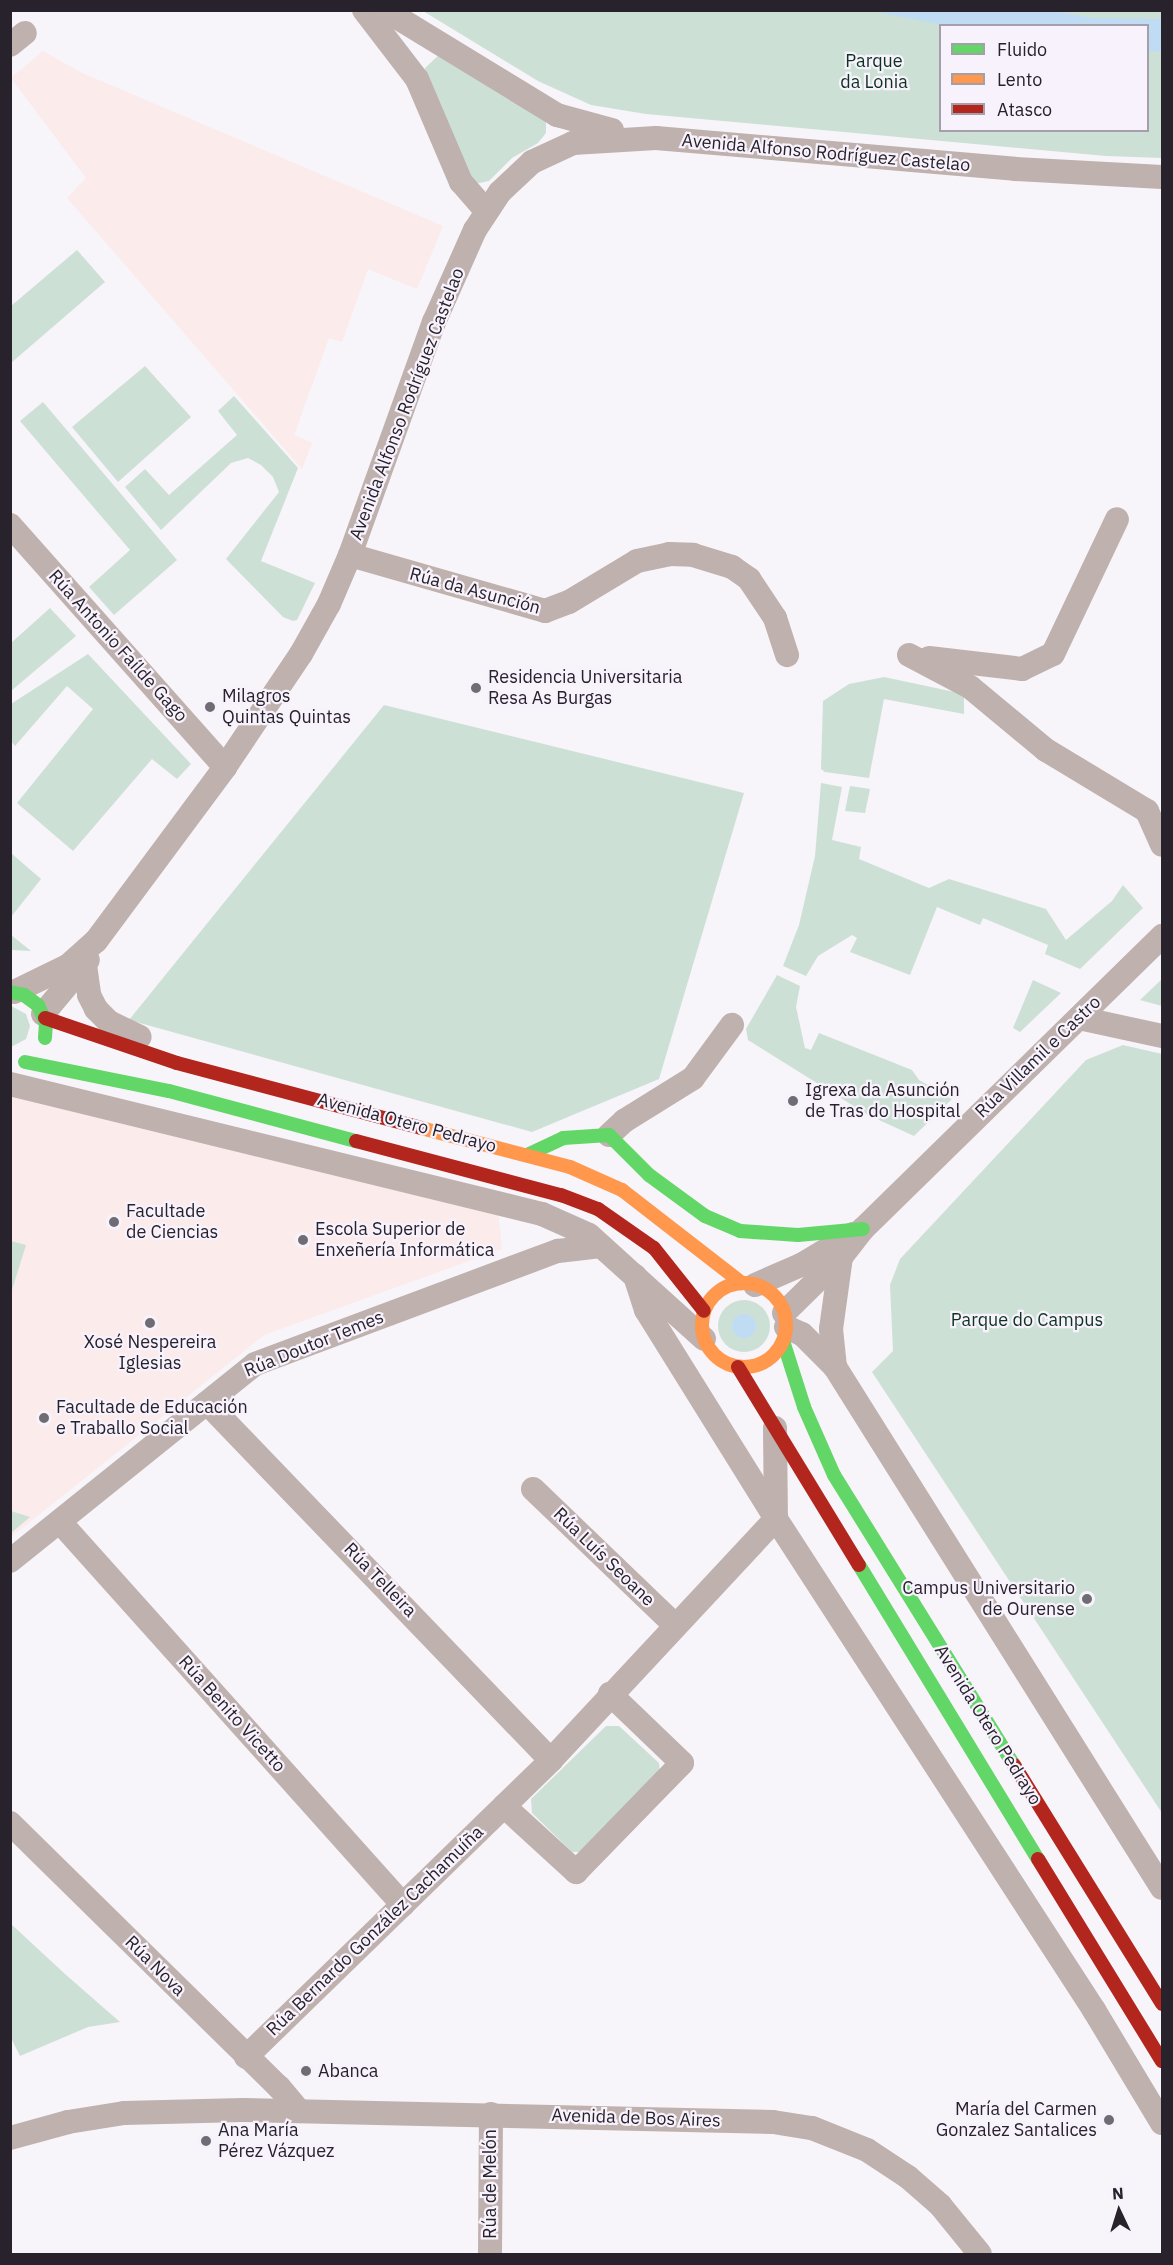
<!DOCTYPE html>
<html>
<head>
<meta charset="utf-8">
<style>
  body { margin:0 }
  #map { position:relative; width:1173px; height:2265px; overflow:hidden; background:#f7f4fa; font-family:"IBM Plex Sans",sans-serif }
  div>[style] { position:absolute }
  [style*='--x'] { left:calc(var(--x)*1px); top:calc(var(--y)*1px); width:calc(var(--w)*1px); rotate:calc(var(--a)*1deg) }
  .education>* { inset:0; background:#fbebeb }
  .green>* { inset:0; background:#cde0d6 }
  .round { border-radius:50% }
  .water>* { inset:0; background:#c0dcf5 }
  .street>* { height:24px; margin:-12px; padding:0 12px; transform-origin:12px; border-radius:12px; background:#bfb1ae }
  .fast>* { height:14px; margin:-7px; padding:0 7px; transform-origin:7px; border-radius:7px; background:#63d668 }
  .slow>* { height:14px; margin:-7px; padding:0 7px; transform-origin:7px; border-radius:7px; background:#ff974d }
  .slow>.ring { margin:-7px; padding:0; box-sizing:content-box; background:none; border:14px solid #ff974d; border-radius:50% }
  .jam>* { height:14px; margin:-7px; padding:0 7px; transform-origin:7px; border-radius:7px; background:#b3261e }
  .dots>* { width:16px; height:16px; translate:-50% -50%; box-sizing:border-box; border:3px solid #f7f2fc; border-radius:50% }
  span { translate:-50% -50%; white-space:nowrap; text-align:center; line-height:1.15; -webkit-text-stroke:4.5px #f7f2fc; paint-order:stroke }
  .park-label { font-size:18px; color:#0c331f }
  .street-label { font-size:18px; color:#27222b }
  .poi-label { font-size:18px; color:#27222b }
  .left { translate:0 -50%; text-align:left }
  .right { translate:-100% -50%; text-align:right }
  .frame { position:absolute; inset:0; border:12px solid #27222b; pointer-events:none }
  .legend { position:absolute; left:939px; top:24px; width:210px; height:108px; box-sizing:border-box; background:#f7f2fc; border:2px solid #a49fa8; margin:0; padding:8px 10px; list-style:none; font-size:18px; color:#27222b }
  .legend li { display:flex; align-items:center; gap:12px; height:30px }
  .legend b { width:30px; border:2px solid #a49fa8 }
  .north { position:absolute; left:1089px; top:2181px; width:60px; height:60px; -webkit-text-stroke:4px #f7f2fc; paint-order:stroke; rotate:356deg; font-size:16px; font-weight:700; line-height:24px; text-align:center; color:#27222b }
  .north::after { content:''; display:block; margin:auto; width:21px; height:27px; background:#27222b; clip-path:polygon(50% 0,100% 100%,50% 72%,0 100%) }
</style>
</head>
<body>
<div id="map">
  <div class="education">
    <i style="clip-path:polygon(43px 51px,82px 73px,443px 226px,417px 289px,368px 269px,342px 342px,329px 338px,294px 435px,312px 443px,302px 469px,67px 198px,86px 178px,11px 78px)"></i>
    <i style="clip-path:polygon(11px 1090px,498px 1211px,502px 1249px,264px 1335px,11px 1537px)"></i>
  </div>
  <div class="green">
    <i style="clip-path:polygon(evenodd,423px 11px,1162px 11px,1162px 158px,1106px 156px,646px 114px,591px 105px,538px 81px,423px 11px,940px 26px,1148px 26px,1148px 130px,940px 130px,940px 26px)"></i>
    <i style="clip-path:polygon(440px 54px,543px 115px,546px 123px,546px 133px,538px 143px,512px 158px,489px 181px,475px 184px,427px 79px,425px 68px)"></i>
    <i style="clip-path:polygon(77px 250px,105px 282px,11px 363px,11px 306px)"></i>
    <i style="clip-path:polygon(145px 366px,191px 417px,118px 482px,72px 427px)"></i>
    <i style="clip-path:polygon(234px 396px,298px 468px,261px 561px,315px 583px,297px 620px,293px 621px,283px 617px,226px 559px,279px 492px,273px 477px,261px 465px,248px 458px,231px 463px,161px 530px,125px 487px,145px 469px,169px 495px,237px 435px,218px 411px)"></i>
    <i style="clip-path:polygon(43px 402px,177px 560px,114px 615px,89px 587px,130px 550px,20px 421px)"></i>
    <i style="clip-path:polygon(50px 608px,76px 636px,11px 691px,11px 643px)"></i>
    <i style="clip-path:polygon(88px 654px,191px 764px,177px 779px,152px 759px,73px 851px,17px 803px,93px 709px,67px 686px,15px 746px,11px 741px,11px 704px)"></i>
    <i style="clip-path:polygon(884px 677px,964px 694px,964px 714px,884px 699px,869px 778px,825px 772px,821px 769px,823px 701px,849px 684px)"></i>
    <i style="clip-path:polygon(384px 705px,744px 793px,659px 1079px,532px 1132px,129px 1020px)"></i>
    <i style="clip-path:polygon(821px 783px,842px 787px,832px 840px,861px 847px,859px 859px,929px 888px,949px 879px,1046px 909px,1066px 940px,1112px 901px,1123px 885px,1143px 908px,1080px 969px,1045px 954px,1048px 945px,983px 918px,980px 925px,937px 907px,910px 975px,850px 952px,857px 938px,852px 935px,818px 956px,806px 976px,783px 966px,799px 925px,815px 856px)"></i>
    <i style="clip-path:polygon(850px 786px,870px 789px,865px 813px,845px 811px)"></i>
    <i style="clip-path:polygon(11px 853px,41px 879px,11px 917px)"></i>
    <i style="clip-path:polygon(11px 935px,31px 951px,11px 950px)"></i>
    <i style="clip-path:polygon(777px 975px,800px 986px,796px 1007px,805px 1048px,811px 1050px,819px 1033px,912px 1070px,919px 1080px,952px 1099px,914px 1136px,868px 1115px,748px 1040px,746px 1029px)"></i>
    <i style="clip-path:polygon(1162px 979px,1162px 1006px,1140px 1000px)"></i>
    <i style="clip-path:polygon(1033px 980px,1061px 993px,1020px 1032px,1013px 1028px)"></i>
    <i style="clip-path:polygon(11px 1006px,26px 1014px,30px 1026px,26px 1039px,11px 1047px)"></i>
    <i style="clip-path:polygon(1123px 1045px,1162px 1054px,1162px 1813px,872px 1372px,893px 1351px,890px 1285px,900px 1259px,1086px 1060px)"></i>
    <i style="clip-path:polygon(11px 1241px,26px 1245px,11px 1293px,10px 1241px)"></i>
    <i class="round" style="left:718px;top:1300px;width:52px;height:52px"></i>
    <i style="clip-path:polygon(11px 1511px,30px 1517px,11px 1533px,10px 1511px)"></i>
    <i style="clip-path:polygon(606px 1726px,619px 1726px,659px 1763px,660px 1775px,582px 1852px,572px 1852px,532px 1813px,531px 1799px)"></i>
    <i style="clip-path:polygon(10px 1923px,65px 1974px,120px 2022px,88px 2027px,20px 2056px,11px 2038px)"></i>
  </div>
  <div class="water">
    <i style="clip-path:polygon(1053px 11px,1093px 18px,1162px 19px,1162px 52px,1148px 51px,1148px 26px,943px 25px,871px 11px)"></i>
    <i class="round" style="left:732px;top:1314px;width:24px;height:24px"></i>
  </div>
  <div class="street">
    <i style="--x:364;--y:10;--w:87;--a:52.5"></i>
    <i style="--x:417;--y:79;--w:112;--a:66.9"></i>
    <i style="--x:461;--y:182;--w:38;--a:49"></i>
    <i style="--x:385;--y:10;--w:202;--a:31.4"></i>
    <i style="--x:557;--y:115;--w:57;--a:15.3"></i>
    <i style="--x:10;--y:45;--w:19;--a:-39"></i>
    <i style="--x:10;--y:525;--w:324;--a:48.4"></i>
    <i style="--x:350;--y:555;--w:203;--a:16"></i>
    <i style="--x:545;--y:611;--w:26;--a:-21"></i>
    <i style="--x:569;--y:602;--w:79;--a:-31.1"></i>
    <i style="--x:637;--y:561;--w:33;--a:-12"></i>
    <i style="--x:669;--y:554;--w:24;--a:2"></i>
    <i style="--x:693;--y:555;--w:41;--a:17.1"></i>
    <i style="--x:732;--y:567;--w:21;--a:35"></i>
    <i style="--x:749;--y:579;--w:47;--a:56.3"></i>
    <i style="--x:775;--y:618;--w:39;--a:72"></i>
    <i style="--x:909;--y:655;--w:69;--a:27.7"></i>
    <i style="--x:970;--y:687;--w:99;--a:39.7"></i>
    <i style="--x:1046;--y:750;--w:118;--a:31.1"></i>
    <i style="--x:1147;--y:811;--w:37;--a:66"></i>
    <i style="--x:929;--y:658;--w:94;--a:6.7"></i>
    <i style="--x:1022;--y:669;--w:34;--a:-26"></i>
    <i style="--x:1053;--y:654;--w:149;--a:-64.6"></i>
    <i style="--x:85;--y:965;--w:30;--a:82"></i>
    <i style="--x:89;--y:995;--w:16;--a:63"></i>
    <i style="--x:96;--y:1009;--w:18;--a:45"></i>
    <i style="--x:109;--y:1022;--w:34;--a:26"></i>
    <i style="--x:14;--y:992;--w:61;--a:-26.1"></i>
    <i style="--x:69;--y:965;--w:36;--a:-42"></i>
    <i style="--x:96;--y:941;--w:217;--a:-53.4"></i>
    <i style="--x:225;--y:767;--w:136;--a:-56.1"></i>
    <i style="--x:301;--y:654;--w:57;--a:-60.8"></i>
    <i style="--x:329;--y:604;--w:53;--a:-66.8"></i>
    <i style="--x:350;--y:555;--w:248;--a:-70.2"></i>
    <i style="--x:434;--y:322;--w:101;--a:-66"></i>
    <i style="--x:475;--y:230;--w:45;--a:-56.7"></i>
    <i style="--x:500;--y:192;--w:44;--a:-43.2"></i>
    <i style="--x:532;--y:162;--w:45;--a:-24.9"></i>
    <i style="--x:573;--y:143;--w:83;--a:-3.4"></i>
    <i style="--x:656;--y:138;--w:360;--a:4.9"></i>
    <i style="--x:1015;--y:169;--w:147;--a:3.1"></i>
    <i style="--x:43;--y:1014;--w:70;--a:-50.2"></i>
    <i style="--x:1079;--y:1018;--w:85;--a:12.2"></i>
    <i style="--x:10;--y:1084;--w:548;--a:13.73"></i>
    <i style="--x:542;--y:1214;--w:51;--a:24.1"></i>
    <i style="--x:589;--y:1235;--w:155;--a:42.1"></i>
    <i style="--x:609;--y:1135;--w:21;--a:-43"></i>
    <i style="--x:624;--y:1121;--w:81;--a:-31.9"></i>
    <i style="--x:693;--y:1078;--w:66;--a:-53.7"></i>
    <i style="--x:635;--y:1276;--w:36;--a:72"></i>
    <i style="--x:646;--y:1310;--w:246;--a:58.1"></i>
    <i style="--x:776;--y:1519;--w:585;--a:57.07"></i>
    <i style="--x:1094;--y:2010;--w:132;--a:59"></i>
    <i style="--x:755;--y:1285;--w:50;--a:-23.5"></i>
    <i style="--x:801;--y:1265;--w:61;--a:-30.8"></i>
    <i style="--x:784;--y:1313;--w:80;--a:-44.5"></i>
    <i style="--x:841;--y:1257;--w:36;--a:-52"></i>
    <i style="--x:863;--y:1229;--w:419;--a:-44.4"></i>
    <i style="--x:786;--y:1327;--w:17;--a:24"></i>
    <i style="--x:802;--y:1334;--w:47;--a:45"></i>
    <i style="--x:835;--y:1367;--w:615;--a:57.89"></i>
    <i style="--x:835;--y:1367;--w:38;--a:-96"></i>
    <i style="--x:831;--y:1329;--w:73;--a:-82.1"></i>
    <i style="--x:207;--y:1403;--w:496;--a:46.1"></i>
    <i style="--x:775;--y:1428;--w:89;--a:89.4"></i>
    <i style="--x:533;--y:1489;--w:197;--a:43.8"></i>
    <i style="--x:60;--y:1522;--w:514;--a:48.15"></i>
    <i style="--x:10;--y:1561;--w:314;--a:-38.8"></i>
    <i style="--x:255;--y:1364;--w:323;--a:-20.5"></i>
    <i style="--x:558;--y:1251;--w:43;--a:-6.6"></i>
    <i style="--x:504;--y:1806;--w:98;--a:42.5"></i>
    <i style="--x:576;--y:1872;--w:152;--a:-45.8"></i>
    <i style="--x:682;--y:1763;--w:100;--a:-136.2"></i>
    <i style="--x:10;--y:1823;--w:377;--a:44.5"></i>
    <i style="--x:279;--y:2087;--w:30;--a:50"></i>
    <i style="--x:246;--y:2057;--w:426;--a:-44.2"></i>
    <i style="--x:551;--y:1760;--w:330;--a:-47"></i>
    <i style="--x:10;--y:2138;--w:60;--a:-15.4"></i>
    <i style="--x:68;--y:2122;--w:57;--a:-9.1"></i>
    <i style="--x:124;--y:2113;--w:119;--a:-1.4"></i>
    <i style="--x:243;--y:2110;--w:530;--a:1.3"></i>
    <i style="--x:773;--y:2122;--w:39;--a:9"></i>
    <i style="--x:812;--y:2128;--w:59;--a:21.8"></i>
    <i style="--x:867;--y:2150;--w:49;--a:33.4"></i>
    <i style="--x:908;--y:2177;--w:43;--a:41.2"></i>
    <i style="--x:940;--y:2205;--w:63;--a:50.8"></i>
    <i style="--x:490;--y:2254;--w:140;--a:-89.6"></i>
  </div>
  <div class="fast">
    <i style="--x:10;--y:992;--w:14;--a:12"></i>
    <i style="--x:24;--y:995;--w:17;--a:36"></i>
    <i style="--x:38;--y:1005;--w:20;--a:66"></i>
    <i style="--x:46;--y:1023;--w:15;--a:94"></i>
    <i style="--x:25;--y:1062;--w:147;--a:11.4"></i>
    <i style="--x:169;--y:1091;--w:194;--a:15"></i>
    <i style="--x:527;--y:1155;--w:40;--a:-25"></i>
    <i style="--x:563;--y:1138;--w:46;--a:-3.7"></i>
    <i style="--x:609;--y:1135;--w:57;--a:45"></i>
    <i style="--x:649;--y:1175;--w:69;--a:36.2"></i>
    <i style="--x:705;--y:1216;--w:38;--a:23"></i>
    <i style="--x:740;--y:1231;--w:58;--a:3.9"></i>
    <i style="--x:798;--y:1235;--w:65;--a:-5.3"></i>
    <i style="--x:783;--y:1341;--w:69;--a:72.3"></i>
    <i style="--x:804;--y:1407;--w:74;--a:66.2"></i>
    <i style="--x:834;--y:1475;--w:341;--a:58.2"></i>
    <i style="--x:859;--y:1565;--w:344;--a:58.7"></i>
  </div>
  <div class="slow">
    <i style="--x:421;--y:1128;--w:154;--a:14.7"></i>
    <i style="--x:570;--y:1167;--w:57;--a:23.9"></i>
    <i style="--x:622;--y:1190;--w:152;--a:37.8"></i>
    <i class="ring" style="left:702px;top:1283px;width:70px;height:70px"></i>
  </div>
  <div class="jam">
    <i style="--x:45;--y:1018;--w:139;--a:18.8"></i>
    <i style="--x:177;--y:1063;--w:253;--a:14.9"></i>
    <i style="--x:356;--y:1141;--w:212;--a:14.8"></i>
    <i style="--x:561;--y:1195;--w:40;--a:21"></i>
    <i style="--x:598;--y:1209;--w:68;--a:34.9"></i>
    <i style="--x:654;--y:1248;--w:80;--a:51.6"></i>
    <i style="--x:738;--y:1367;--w:232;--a:58.6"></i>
    <i style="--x:1014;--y:1765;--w:281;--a:58.2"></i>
    <i style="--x:1038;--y:1859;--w:237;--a:58.5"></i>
  </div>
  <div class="dots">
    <i style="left:476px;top:688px;background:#706c73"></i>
    <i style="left:210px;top:707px;background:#706c73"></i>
    <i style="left:793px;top:1101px;background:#706c73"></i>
    <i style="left:114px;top:1222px;background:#706c73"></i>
    <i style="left:303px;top:1240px;background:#706c73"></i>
    <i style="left:150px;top:1323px;background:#706c73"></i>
    <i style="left:44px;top:1418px;background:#706c73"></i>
    <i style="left:1087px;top:1599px;background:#706c73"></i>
    <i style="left:306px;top:2071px;background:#706c73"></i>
    <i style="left:1109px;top:2120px;background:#706c73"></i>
    <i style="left:206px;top:2141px;background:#706c73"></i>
  </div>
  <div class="park-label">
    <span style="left:874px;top:72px">Parque<br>da Lonia</span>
    <span style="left:1027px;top:1320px">Parque do Campus</span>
  </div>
  <div class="street-label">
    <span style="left:826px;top:153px;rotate:5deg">Avenida Alfonso Rodríguez Castelao</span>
    <span style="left:407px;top:404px;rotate:-69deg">Avenida Alfonso Rodríguez Castelao</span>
    <span style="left:475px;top:591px;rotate:15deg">Rúa da Asunción</span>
    <span style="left:118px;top:646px;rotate:48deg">Rúa Antonio Faílde Gago</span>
    <span style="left:1038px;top:1057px;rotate:-44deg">Rúa Villamil e Castro</span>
    <span style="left:407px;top:1123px;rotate:15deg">Avenida Otero Pedrayo</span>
    <span style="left:314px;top:1344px;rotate:-22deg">Rúa Doutor Temes</span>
    <span style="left:604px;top:1557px;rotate:44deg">Rúa Luís Seoane</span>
    <span style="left:380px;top:1580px;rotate:46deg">Rúa Telleira</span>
    <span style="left:232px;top:1714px;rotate:48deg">Rúa Benito Vicetto</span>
    <span style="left:988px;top:1725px;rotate:58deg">Avenida Otero Pedrayo</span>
    <span style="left:375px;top:1931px;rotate:-44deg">Rúa Bernardo González Cachamuíña</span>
    <span style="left:155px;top:1966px;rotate:45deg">Rúa Nova</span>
    <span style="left:636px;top:2118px;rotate:2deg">Avenida de Bos Aires</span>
    <span style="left:490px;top:2184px;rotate:-90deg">Rúa de Melón</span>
  </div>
  <div class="poi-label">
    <span class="left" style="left:488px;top:688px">Residencia Universitaria<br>Resa As Burgas</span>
    <span class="left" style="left:222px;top:707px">Milagros<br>Quintas Quintas</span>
    <span class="left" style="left:805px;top:1101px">Igrexa da Asunción<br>de Tras do Hospital</span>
    <span class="left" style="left:126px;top:1222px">Facultade<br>de Ciencias</span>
    <span class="left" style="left:315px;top:1240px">Escola Superior de<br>Enxeñería Informática</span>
    <span style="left:150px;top:1353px">Xosé Nespereira<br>Iglesias</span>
    <span class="left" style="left:56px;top:1418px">Facultade de Educación<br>e Traballo Social</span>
    <span class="right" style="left:1075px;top:1599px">Campus Universitario<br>de Ourense</span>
    <span class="left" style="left:318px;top:2071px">Abanca</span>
    <span class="right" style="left:1097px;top:2120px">María del Carmen<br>Gonzalez Santalices</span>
    <span class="left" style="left:218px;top:2141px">Ana María<br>Pérez Vázquez</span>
  </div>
  <div class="frame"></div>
  <ul class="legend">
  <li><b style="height:8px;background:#63d668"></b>Fluido</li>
  <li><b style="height:8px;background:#ff974d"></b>Lento</li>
  <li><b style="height:8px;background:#b3261e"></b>Atasco</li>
  </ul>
  <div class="north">N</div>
</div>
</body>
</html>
